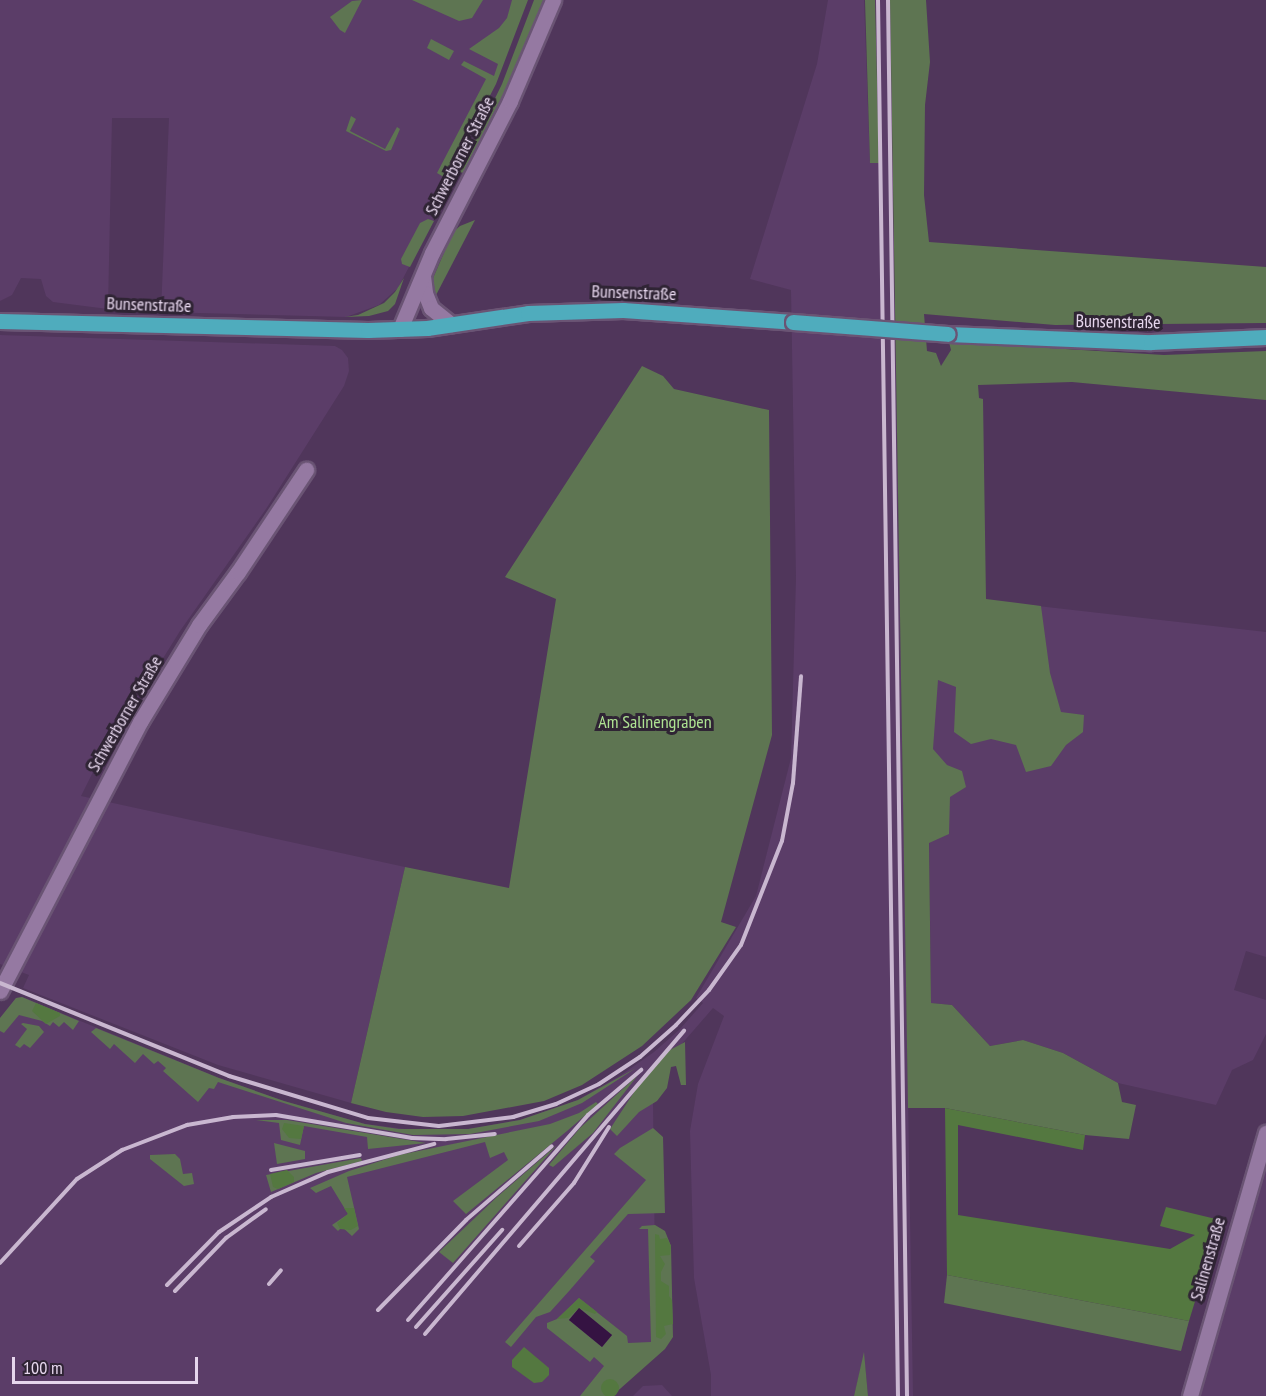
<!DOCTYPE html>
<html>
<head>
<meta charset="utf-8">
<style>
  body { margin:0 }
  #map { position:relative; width:1266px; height:1396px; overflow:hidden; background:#50365b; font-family:"PT Sans Narrow",sans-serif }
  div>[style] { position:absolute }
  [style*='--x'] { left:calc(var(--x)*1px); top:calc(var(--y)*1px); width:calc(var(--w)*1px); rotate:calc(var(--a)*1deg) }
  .built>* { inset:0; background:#5b3d68 }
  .green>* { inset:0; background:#5e7552 }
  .forest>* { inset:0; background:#547840 }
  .round { border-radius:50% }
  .water>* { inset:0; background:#351342 }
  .roads { filter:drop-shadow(2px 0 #6a5474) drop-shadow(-2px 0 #6a5474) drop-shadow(0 2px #6a5474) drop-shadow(0 -2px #6a5474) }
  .minor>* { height:15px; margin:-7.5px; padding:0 7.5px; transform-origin:7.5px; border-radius:7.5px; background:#9579a2 }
  .major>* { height:15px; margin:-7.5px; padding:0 7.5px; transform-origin:7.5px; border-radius:7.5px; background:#4facbd }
  .rail>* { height:4px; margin:-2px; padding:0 2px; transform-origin:2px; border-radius:2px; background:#c9b7d0 }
  .bridges { filter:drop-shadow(2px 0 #6a5474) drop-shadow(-2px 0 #6a5474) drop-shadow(0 2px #6a5474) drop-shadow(0 -2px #6a5474) }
  .major-bridge>* { height:15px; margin:-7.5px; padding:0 7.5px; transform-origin:7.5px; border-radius:7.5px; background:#4facbd }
  span { translate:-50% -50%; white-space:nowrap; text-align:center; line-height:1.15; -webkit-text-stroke:6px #2f2434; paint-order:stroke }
  .street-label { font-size:18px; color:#e6d6ed }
  .park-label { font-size:18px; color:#aee392 }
  .scale { position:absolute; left:12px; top:1357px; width:186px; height:27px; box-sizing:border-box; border:3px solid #e6d6ed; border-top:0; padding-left:8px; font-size:18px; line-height:21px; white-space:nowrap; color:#e6d6ed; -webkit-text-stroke:4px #2f2434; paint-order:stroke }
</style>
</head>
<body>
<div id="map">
  <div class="built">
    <i style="clip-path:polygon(0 0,526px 0,453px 183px,398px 288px,379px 305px,346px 317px,161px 312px,169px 118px,112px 118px,108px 309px,53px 302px,46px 296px,41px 279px,21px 278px,12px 295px,0 301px)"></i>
    <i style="clip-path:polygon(828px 0,864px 0,870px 162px,878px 163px,875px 0,890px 0,913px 1396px,868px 1396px,864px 1355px,854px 1396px,711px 1396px,711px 1375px,694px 1278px,690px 1131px,698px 1084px,724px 1016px,713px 1008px,647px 1084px,653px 1102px,656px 1347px,604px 1396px,0 1396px,0 1018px,16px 998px,22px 997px,219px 1078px,284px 1101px,365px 1124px,421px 1131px,468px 1129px,520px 1120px,578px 1100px,621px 1075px,654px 1052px,679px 1030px,703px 1003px,696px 998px,756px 896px,791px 758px,796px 578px,791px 290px,750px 279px,817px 64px)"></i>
    <i style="clip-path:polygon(0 335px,335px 346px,342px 350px,348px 358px,349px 371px,344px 386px,266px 509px,180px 631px,96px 766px,81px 796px,405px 867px,351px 1103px,218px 1065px,23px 988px,29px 975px,0 964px)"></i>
    <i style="clip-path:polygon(986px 600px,1266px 632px,1266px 957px,1246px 951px,1234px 990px,1266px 1000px,1266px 1034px,1253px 1060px,1232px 1070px,1216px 1105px,1118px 1083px,1063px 1053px,1023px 1040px,990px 1046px,952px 1005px,931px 1003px,927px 664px)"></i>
    <i style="clip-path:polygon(1266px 1167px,1266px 1396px,1195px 1396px,1233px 1265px)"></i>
    <i style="clip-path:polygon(662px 1385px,672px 1396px,633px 1396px,643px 1386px)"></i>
  </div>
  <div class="green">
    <i style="clip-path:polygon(362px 0,345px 33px,340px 30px,330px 17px,352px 1px)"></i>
    <i style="clip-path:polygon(412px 0,483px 0,472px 18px,459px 21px)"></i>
    <i style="clip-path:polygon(512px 0,528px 0,496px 84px,447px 179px,437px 173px,486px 79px,461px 65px,464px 61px,494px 76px,498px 64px,469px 49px,499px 28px,507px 18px)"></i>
    <i style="clip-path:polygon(534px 0,544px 0,521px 59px,464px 173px,459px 172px,502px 84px)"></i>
    <i style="clip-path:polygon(865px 0,875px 0,879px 163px,870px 163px)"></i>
    <i style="clip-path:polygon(890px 0,926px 0,930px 62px,925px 105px,924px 195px,929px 242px,1266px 267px,1266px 323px,1055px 325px,924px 314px,927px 351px,936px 353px,941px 366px,951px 350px,949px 342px,1164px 355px,1266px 351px,1266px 400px,1072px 382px,978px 385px,979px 398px,983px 399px,986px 599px,1041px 606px,1050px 673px,1061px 712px,1084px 715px,1083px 732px,1066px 745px,1051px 766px,1026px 772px,1016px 745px,991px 739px,971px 744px,954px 732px,956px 687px,938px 680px,933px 749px,947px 765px,962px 771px,966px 787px,950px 797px,949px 834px,929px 843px,931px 1003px,952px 1005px,990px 1046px,1023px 1040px,1063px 1053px,1118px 1083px,1122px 1102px,1136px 1105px,1129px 1139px,1085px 1135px,945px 1108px,908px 1108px)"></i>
    <i style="clip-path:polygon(431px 39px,454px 51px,449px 60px,427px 48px)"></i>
    <i style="clip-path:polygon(351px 116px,356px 119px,350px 131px,385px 149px,397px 127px,400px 129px,391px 150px,386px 151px,346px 131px)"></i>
    <i style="clip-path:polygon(428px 219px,434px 221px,410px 267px,402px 264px,401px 259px,420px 223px)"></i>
    <i style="clip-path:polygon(475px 220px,434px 299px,433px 278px,453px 232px,460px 226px)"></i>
    <i style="clip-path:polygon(404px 278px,395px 304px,388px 311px,369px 316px,345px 317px,358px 315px,384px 303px,395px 292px)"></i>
    <i style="clip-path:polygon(642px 366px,663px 376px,674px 389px,769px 410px,772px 735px,721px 922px,736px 927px,691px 1000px,642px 1046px,582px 1085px,544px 1101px,463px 1116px,423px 1117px,386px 1112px,351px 1103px,405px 867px,509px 888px,556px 599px,505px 577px)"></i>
    <i style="clip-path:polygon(22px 997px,79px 1021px,73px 1030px,64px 1022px,59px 1027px,53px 1022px,50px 1026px,42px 1021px,19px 1015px,4px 1033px,0 1031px,0 1018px,16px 998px)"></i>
    <i style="clip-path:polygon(23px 1023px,39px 1026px,44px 1032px,30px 1048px,24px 1044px,20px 1048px,15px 1045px,27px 1029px,21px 1024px)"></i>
    <i style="clip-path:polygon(96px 1028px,219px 1078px,284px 1101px,365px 1124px,399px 1129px,468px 1129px,520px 1120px,578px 1100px,636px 1068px,582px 1103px,539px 1121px,470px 1134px,413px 1135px,346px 1123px,218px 1082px,214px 1089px,209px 1088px,198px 1102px,163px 1071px,166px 1068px,158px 1061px,154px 1064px,143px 1054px,135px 1063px,114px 1044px,110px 1049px,91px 1032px)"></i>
    <i style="clip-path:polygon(685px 1042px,686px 1085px,681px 1085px,676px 1066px,671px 1067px,667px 1088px,657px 1101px,639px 1112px,617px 1136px,610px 1129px,640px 1083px,670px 1050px)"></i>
    <i style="clip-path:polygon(638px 1075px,593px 1133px,553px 1167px,549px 1165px,580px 1128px)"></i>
    <i style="clip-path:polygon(596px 1102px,598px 1104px,567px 1131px,466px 1214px,453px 1201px,508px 1160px,504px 1152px,490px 1158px,485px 1142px,347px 1177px,359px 1229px,352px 1236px,342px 1227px,338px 1231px,332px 1225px,348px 1214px,331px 1186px,316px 1193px,310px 1188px,349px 1171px,399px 1155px,550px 1124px,579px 1113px)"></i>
    <i style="clip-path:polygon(256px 1120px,287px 1120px,426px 1143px,368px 1149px,367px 1137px,304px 1126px,300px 1145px,281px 1140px,279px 1123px)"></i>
    <i style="clip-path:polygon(653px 1128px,663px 1137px,665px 1213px,628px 1214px,590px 1257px,595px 1261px,570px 1290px,550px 1312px,536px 1317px,511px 1347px,505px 1342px,646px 1180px,614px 1154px,620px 1148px)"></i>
    <i style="clip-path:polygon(274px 1143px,305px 1151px,305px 1159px,277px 1164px)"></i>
    <i style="clip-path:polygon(557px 1145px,453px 1263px,439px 1252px,497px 1197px)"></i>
    <i style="clip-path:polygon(175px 1154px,180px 1159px,183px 1174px,192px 1173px,194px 1184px,184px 1186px,150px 1159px,150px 1155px)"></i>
    <i style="clip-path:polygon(361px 1158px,362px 1161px,316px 1173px,271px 1192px,266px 1175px)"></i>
    <i style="clip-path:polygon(evenodd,655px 1225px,665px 1231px,671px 1246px,673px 1337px,665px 1349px,612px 1396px,580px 1396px,604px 1366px,594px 1357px,590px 1362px,547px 1328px,547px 1323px,557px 1319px,579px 1298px,627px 1336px,628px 1343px,651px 1342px,648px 1229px,639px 1229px,642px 1226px,655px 1225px,579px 1308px,612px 1335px,602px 1347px,569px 1320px,579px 1308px)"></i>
    <i style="clip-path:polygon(947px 1275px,1189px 1321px,1181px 1351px,944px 1303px)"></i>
    <i style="clip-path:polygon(864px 1352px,868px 1396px,854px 1396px)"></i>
  </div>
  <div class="forest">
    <i style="clip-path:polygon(36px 1003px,60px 1013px,60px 1016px,46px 1024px,32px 1011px)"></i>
    <i style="clip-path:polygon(945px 1108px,1085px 1135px,1083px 1150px,958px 1125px,958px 1215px,1170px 1249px,1195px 1235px,1160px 1226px,1166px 1207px,1220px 1220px,1189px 1321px,947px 1275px)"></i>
    <i style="clip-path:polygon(284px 1123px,304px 1126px,301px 1139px,289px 1138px,282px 1129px)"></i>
    <i style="clip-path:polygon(287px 1170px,294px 1177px,294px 1182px,278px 1189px,273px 1187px,270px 1174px)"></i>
    <i style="clip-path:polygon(344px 1208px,354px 1208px,358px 1226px,351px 1230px,340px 1229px,337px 1223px,348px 1214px)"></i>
    <i style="clip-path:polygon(655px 1234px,659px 1235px,660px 1239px,667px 1238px,671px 1246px,670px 1255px,660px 1256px,665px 1264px,661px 1272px,661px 1281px,669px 1286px,669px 1296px,672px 1300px,673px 1324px,664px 1326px,666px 1334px,661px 1339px,656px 1337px)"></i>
    <i style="clip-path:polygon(579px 1298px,597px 1312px,595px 1314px,579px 1308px,568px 1318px,557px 1319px)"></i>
    <i style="clip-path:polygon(524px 1347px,549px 1368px,549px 1375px,542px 1382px,534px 1383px,512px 1367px,512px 1360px)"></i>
    <i class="round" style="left:601px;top:1379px;width:18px;height:18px"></i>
  </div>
  <div class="water">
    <i style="clip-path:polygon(579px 1308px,612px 1335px,602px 1347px,569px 1320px)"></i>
  </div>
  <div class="roads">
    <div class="minor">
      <i style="--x:423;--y:276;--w:17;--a:83"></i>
      <i style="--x:425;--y:293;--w:16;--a:68"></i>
      <i style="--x:431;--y:308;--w:26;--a:39"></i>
      <i style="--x:400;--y:329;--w:82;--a:-67.2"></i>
      <i style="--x:432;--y:253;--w:171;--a:-62.8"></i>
      <i style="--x:510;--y:101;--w:110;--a:-66.9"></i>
      <i style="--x:0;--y:991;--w:303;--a:-62.5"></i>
      <i style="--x:140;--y:722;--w:114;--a:-58.7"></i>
      <i style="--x:199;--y:625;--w:66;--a:-53.7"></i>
      <i style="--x:238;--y:572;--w:123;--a:-56.3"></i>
      <i style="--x:1190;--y:1396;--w:274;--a:-73.9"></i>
    </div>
    <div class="major">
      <i style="--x:0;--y:321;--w:368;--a:1.4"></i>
      <i style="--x:368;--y:330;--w:59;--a:-1.9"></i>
      <i style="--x:427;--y:328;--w:102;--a:-8.4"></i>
      <i style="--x:528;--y:313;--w:95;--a:-1.8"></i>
      <i style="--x:623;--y:310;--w:170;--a:4"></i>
      <i style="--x:948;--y:334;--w:203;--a:2.3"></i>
      <i style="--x:1151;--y:342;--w:115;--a:-2.5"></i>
    </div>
  </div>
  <div class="rail">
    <i style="--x:878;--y:0;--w:1396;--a:89.18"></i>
    <i style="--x:888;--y:0;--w:1396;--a:89.22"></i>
    <i style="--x:0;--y:983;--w:247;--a:22.1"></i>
    <i style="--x:229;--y:1076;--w:145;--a:16.8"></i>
    <i style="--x:368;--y:1118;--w:71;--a:6.4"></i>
    <i style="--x:439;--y:1126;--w:75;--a:-6.9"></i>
    <i style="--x:513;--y:1117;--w:45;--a:-16.8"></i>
    <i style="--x:556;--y:1104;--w:47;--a:-24.9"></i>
    <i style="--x:599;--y:1084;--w:49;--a:-33.4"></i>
    <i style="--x:640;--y:1057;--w:48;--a:-41.6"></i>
    <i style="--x:676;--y:1025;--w:48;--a:-46.7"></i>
    <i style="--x:709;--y:990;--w:55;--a:-54.6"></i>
    <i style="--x:741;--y:945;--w:112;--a:-68.5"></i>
    <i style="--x:782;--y:841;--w:59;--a:-79.3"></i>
    <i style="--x:793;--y:783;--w:107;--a:-85.7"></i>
    <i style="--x:271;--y:1170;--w:90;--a:-9.6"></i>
    <i style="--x:519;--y:1246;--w:84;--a:-48.9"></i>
    <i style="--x:574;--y:1183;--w:66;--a:-58"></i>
    <i style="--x:0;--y:1263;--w:114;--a:-47.5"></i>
    <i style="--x:77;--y:1179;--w:54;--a:-32.8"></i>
    <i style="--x:122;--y:1150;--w:70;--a:-21"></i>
    <i style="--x:187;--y:1125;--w:47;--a:-9.9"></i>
    <i style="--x:233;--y:1117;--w:43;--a:-2.7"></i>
    <i style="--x:276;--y:1115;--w:138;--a:9.6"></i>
    <i style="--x:412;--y:1138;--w:34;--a:2"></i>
    <i style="--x:446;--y:1139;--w:49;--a:-5.8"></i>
    <i style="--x:269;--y:1284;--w:18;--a:-49"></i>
    <i style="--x:167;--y:1285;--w:74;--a:-45.5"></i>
    <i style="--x:219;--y:1232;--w:63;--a:-33.9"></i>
    <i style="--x:271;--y:1197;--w:62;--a:-23.7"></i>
    <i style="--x:328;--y:1172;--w:110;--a:-14.8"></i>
    <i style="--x:175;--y:1291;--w:74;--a:-46.1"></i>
    <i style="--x:226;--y:1238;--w:49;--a:-35.9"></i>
    <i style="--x:378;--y:1310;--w:126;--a:-45.6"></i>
    <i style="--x:466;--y:1220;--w:113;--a:-40.7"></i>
    <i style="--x:408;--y:1320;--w:273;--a:-48.7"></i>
    <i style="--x:588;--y:1115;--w:70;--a:-40.3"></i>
    <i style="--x:416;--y:1327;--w:130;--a:-48.4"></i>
    <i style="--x:425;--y:1334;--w:399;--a:-49.5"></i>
  </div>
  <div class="bridges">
    <div class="major-bridge">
      <i style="--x:793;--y:322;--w:155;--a:4.4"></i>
    </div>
  </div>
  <div class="street-label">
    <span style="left:460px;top:156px;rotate:-63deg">Schwerborner Straße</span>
    <span style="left:634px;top:293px;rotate:2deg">Bunsenstraße</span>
    <span style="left:149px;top:305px;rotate:2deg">Bunsenstraße</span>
    <span style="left:1118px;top:322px;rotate:1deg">Bunsenstraße</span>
    <span style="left:125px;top:714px;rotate:-60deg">Schwerborner Straße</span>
    <span style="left:1208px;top:1259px;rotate:-74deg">Salinenstraße</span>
  </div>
  <div class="park-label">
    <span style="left:655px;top:722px">Am Salinengraben</span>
  </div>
  <div class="scale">100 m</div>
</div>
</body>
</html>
